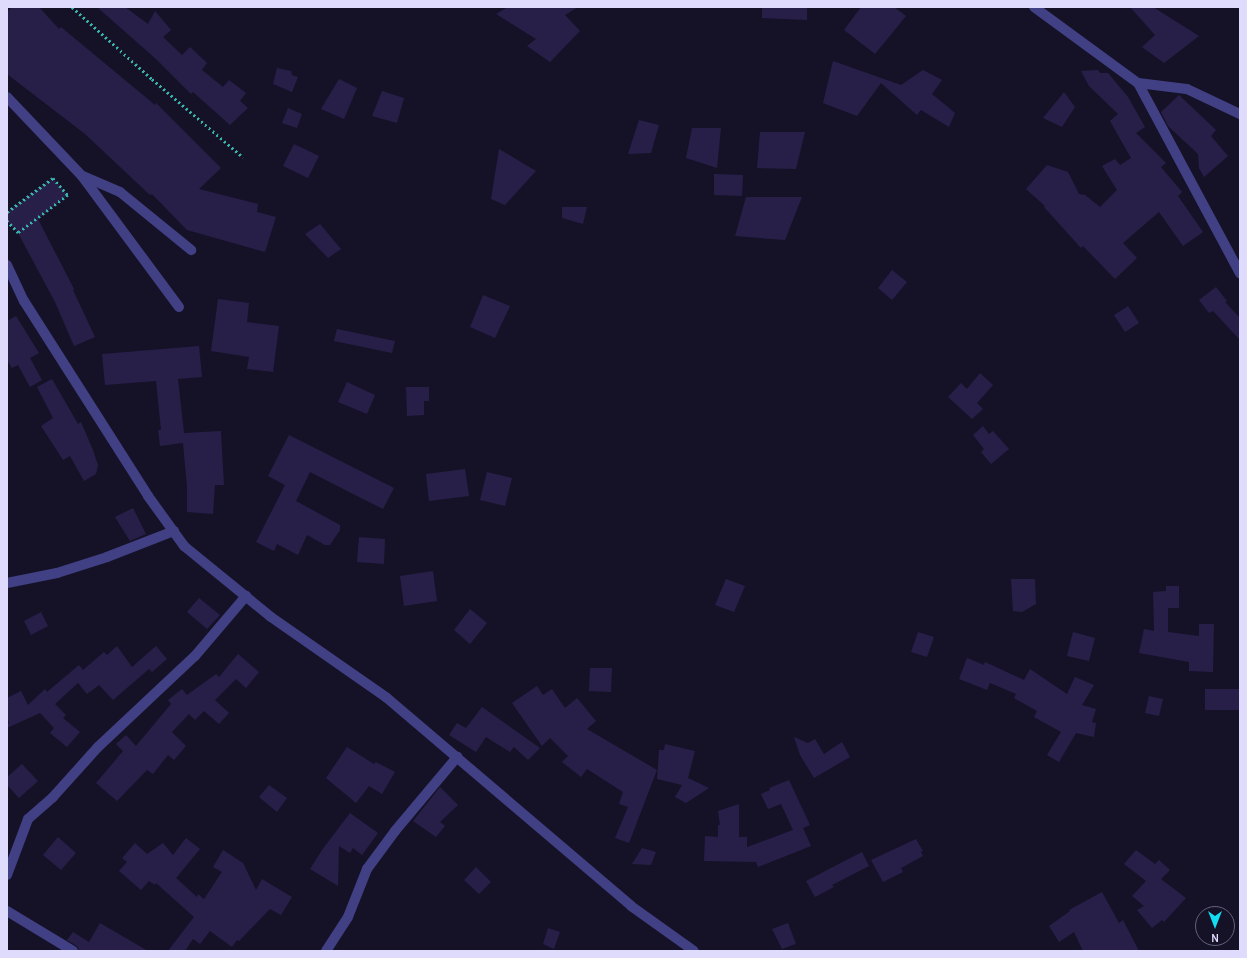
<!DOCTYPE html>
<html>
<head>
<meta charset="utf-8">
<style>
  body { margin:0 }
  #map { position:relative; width:1247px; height:958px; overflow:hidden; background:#151228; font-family:Karla,sans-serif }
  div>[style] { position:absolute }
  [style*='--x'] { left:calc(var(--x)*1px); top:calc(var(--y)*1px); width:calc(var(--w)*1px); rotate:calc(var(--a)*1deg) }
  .building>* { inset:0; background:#271f48 }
  .path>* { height:2.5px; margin-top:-1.25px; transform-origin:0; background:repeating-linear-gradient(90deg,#38b4ab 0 2px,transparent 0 5px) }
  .minor>* { height:10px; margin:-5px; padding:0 5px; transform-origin:5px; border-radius:5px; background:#424084 }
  span { translate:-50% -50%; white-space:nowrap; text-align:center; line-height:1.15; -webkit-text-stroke:3.5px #151228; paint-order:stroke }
  .frame { position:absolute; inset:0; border:8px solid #dedbfd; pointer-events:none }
  .north { position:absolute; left:1195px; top:906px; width:40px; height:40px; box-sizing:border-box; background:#151228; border:1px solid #65627d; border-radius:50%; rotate:180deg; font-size:11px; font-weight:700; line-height:16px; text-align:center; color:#dedbfd }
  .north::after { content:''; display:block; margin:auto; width:14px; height:18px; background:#13ddf1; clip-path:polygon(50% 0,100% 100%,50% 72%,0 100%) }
</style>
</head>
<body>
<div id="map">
  <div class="building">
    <i style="clip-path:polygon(12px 7px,39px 7px,59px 29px,61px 27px,155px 105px,156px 103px,221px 168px,199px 189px,258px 204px,257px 212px,276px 217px,265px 252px,187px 230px,152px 194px,150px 195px,85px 134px,7px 74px,7px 12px)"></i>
    <i style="clip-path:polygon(97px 7px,125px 7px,148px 24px,155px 11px,171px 30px,163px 37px,182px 55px,190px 47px,207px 63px,202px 70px,223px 87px,229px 80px,246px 93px,240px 101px,248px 108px,230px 125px,193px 92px,191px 94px,156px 59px)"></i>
    <i style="clip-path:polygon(508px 7px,578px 7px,565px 15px,580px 31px,550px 62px,527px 46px,536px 39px,496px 14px)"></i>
    <i style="clip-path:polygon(762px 7px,807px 7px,807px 20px,762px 18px)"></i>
    <i style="clip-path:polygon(861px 7px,894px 7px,906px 16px,875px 54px,844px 30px)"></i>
    <i style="clip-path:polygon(1130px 7px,1153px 7px,1199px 36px,1164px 63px,1142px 47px,1155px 35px)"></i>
    <i style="clip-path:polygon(833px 61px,901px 85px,923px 70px,942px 80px,932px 94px,955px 113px,949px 127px,921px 110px,917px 115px,881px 83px,857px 116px,823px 103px)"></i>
    <i style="clip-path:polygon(277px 68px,291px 71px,292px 75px,298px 77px,292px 92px,273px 84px)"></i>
    <i style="clip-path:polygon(1098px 70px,1100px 73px,1108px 73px,1128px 97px,1145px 127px,1136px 133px,1166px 163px,1161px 167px,1182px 192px,1178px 196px,1203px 232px,1183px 246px,1159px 212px,1123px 243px,1137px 258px,1115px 279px,1083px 246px,1081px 248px,1044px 207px,1045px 206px,1026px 189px,1047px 165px,1068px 172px,1079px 194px,1085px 195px,1100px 207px,1117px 190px,1102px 166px,1115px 159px,1120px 165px,1131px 158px,1110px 121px,1118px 114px,1089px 86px,1081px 71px)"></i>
    <i style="clip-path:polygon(339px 79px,357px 88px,344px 119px,321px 109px)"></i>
    <i style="clip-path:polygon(382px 91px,404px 98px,397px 123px,372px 116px)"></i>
    <i style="clip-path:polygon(1064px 92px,1075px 107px,1062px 127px,1043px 118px)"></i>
    <i style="clip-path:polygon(1179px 95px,1216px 130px,1211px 136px,1228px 156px,1204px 177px,1199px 168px,1198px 154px,1168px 126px,1161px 112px)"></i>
    <i style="clip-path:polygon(288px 108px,302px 114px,297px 128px,282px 123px)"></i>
    <i style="clip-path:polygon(639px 120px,659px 125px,651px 153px,628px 154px)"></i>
    <i style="clip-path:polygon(692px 128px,721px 128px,717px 168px,686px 158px)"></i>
    <i style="clip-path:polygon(760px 132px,805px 132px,796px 169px,757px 168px)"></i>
    <i style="clip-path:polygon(294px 144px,319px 156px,308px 178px,283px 166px)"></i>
    <i style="clip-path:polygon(499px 149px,536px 171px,505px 205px,491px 199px)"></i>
    <i style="clip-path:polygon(714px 174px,743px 175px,742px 196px,714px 195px)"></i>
    <i style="clip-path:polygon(53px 178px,68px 195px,38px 219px,74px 289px,73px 290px,95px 337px,74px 346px,55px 302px,18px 233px,7px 221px,7px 212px)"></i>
    <i style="clip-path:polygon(746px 197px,802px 197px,785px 240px,735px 236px)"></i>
    <i style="clip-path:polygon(562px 207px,587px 207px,583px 224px,562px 218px)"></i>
    <i style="clip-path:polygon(320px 224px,341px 249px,328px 258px,305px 234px)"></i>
    <i style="clip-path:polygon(892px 270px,907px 282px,892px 300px,878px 288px)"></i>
    <i style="clip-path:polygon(1216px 287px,1227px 301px,1225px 302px,1240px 318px,1240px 340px,1213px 311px,1209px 313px,1199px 300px)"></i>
    <i style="clip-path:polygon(483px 295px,510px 306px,495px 338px,470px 327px)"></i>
    <i style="clip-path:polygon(218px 299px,249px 303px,247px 322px,279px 326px,273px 372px,247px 369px,249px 357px,211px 351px)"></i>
    <i style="clip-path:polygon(1128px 306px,1139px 323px,1125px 332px,1114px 315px)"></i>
    <i style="clip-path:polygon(16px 316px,39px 353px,30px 358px,42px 380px,30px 387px,18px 365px,12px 368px,7px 360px,7px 321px)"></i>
    <i style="clip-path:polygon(337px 329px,395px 341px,392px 353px,334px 341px)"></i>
    <i style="clip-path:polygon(199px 346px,202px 377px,178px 379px,184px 433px,221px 431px,224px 485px,215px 485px,213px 514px,187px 512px,187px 487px,183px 443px,160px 446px,158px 430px,161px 430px,156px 381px,105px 385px,102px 354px)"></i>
    <i style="clip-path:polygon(980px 373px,993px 385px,977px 403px,983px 409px,972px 419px,948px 397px,961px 383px,967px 389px)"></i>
    <i style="clip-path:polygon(52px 379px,78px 424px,81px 422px,93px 450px,98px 465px,96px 474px,84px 481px,70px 456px,63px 460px,41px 426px,53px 418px,37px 387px)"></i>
    <i style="clip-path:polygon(347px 382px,375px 395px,367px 414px,338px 402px)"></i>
    <i style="clip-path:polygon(406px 387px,429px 387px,429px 401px,424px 401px,424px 415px,407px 416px)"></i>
    <i style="clip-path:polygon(983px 426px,989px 434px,993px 431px,1009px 449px,991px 464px,981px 452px,984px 449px,973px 435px)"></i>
    <i style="clip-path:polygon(289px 435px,394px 488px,383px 509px,361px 498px,362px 496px,361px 498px,310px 472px,296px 501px,340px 525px,340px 530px,330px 545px,325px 545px,307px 535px,298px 555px,277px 544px,274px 551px,256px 542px,285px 485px,268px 476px)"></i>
    <i style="clip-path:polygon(465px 469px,469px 496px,429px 501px,426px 474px)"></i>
    <i style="clip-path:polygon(487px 472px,512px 478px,505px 506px,480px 500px)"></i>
    <i style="clip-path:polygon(133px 508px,146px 534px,130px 541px,115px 517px)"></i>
    <i style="clip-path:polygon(359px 537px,385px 539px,384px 564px,357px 562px)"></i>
    <i style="clip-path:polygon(433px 571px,437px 601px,404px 606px,400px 576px)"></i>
    <i style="clip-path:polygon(726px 579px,745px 586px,734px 612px,715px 605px)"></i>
    <i style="clip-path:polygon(1011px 579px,1035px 579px,1036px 604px,1022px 612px,1013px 611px)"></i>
    <i style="clip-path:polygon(1166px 586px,1179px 586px,1179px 608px,1168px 608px,1168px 632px,1199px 636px,1199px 624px,1214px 624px,1213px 672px,1189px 671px,1189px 662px,1139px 653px,1144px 629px,1154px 631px,1153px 592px,1166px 591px)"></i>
    <i style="clip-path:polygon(199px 598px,220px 615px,207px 629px,187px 612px)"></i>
    <i style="clip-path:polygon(470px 609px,487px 623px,470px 644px,454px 630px)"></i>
    <i style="clip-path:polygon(41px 612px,48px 626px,31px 635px,24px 621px)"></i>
    <i style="clip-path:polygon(918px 632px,934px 637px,927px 657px,911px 652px)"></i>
    <i style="clip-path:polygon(1073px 632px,1095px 638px,1089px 661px,1067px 656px)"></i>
    <i style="clip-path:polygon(117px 646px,132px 667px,156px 646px,167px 659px,152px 672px,149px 669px,113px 700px,99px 685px,87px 694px,78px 683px,55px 704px,66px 715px,63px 718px,80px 732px,67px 747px,50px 733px,54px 728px,40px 713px,7px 728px,7px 725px,9px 723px,7px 718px,7px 698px,21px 691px,28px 705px,45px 689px,47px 692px,79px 665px,83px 670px,104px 652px,107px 655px)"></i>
    <i style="clip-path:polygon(238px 654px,259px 672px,246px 688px,236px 679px,215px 700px,229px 713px,219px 724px,204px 711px,195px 720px,189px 714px,172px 732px,186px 746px,174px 760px,168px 755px,153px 774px,147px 770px,117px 801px,96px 783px,123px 751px,116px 744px,126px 735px,136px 746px,171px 704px,168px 700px,182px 689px,187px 695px,216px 674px,219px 677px)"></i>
    <i style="clip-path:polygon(967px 658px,984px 665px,985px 662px,1024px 680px,1030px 669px,1067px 694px,1075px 677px,1094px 685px,1082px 705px,1096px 709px,1092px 722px,1096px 723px,1094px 737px,1076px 733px,1059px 762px,1047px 755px,1061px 732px,1034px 717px,1037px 711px,1014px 698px,1016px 694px,990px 683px,987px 690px,959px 679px)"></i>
    <i style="clip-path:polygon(590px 668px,612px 668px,611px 692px,589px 691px)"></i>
    <i style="clip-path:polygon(537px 686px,543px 695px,552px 689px,565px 708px,577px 698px,596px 721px,587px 729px,657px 770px,629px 843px,615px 838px,628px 807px,619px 804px,623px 792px,587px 769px,581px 777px,562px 762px,568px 756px,550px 738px,542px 746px,512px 703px)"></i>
    <i style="clip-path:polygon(1205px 689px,1240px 689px,1240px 710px,1205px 710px)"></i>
    <i style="clip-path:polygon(1149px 696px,1163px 699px,1159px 716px,1145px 713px)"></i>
    <i style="clip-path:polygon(482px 707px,540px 748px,528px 760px,514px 747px,510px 752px,486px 737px,476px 752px,449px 735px,457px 723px,466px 728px)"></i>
    <i style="clip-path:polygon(794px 737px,808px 743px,815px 739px,824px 754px,842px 742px,850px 757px,814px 778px,800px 755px)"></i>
    <i style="clip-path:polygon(665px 744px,695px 751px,688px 778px,709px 788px,686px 803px,675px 797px,682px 785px,657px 779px,659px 750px,664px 750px)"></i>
    <i style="clip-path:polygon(347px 747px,374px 764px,376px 762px,395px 772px,382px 794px,369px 786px,356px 803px,326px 778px)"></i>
    <i style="clip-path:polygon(22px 764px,38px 781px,19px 798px,7px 785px,7px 777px)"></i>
    <i style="clip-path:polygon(789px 780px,810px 825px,803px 828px,811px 846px,758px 867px,756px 862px,704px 861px,705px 836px,718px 837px,718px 825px,720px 825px,718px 811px,739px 804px,739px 837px,747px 837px,747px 847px,793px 830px,781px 804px,768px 809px,761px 794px,770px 790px,769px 788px)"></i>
    <i style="clip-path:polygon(269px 785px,287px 798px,277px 812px,259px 797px)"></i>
    <i style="clip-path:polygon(440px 787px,458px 805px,440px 822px,445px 826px,436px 837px,413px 821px)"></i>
    <i style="clip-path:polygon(350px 813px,378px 833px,362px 855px,353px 848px,350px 853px,339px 846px,338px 886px,310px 869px,322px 850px)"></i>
    <i style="clip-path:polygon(58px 837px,76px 853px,61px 870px,43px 855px)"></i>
    <i style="clip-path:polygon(186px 838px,200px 849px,176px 878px,197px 897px,198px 894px,204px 899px,222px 872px,213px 867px,223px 850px,243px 863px,256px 890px,262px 879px,292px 897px,281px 915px,270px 909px,239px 941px,237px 940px,232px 947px,210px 931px,200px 944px,193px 939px,185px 951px,168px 951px,194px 917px,156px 883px,155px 885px,149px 881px,141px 890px,119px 871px,127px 862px,122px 858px,135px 843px,147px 854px,163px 843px,173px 855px)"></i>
    <i style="clip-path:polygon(916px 839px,923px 851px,921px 852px,923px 856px,901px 868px,903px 872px,883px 882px,871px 860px)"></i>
    <i style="clip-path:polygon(642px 848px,656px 852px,651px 865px,632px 864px)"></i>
    <i style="clip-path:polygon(1136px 850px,1155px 864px,1159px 860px,1170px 870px,1161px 879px,1186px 898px,1164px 922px,1162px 920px,1152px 928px,1137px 910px,1144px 906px,1132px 896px,1146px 881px,1124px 864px)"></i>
    <i style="clip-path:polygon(862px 852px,869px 866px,832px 885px,834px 887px,815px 897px,806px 881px)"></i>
    <i style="clip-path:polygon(476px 867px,491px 882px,479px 894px,464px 880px)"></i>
    <i style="clip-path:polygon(1102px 892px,1119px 923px,1123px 920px,1139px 951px,1083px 951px,1074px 932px,1059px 942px,1049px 926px,1070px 911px,1069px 910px)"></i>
    <i style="clip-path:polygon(100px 923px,148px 951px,79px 951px,77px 946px,67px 940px,73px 932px,89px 942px)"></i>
    <i style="clip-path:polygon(788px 923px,796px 944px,782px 949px,772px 929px)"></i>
    <i style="clip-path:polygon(548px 928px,560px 932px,554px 949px,543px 944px)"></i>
  </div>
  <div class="path">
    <i style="--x:72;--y:7;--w:108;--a:42"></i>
    <i style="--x:152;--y:79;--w:120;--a:40.6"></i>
    <i style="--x:7;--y:212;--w:57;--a:-36.5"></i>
    <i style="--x:53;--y:178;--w:23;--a:49"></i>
    <i style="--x:68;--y:195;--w:63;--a:142.8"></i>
    <i style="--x:18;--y:233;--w:16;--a:-133"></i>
  </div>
  <div class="minor">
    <i style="--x:1034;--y:7;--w:129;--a:36.2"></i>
    <i style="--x:1138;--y:83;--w:49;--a:7"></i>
    <i style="--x:1187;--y:89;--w:59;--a:25.3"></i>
    <i style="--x:1138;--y:83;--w:216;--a:61.8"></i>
    <i style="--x:7;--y:97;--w:109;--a:46.5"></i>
    <i style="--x:82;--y:176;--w:163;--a:53.5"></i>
    <i style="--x:83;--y:176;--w:40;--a:23.4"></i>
    <i style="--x:120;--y:192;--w:92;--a:39.2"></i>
    <i style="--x:7;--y:265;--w:40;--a:65"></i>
    <i style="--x:24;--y:301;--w:231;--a:57.5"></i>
    <i style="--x:148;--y:496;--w:62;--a:54.2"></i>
    <i style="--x:184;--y:546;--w:112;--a:39.2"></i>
    <i style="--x:271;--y:617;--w:141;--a:34.9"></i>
    <i style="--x:387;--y:698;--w:321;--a:40.4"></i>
    <i style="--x:631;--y:906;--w:77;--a:35.5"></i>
    <i style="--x:7;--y:583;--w:51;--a:-11.3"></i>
    <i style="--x:57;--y:573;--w:52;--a:-17.7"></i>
    <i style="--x:107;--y:557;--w:72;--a:-21.2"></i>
    <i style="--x:7;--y:875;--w:60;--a:-69.4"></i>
    <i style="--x:28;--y:819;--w:33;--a:-41"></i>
    <i style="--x:53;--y:797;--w:67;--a:-48"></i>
    <i style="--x:98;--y:747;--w:133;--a:-43.2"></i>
    <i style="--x:195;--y:656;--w:79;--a:-49.6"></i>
    <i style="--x:7;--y:911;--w:77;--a:31.2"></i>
    <i style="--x:326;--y:951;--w:40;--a:-57.1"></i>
    <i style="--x:348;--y:917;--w:52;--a:-68.4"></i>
    <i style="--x:367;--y:869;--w:47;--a:-53.6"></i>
    <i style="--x:395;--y:831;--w:97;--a:-50"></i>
  </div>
  <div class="frame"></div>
  <div class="north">N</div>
</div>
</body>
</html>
